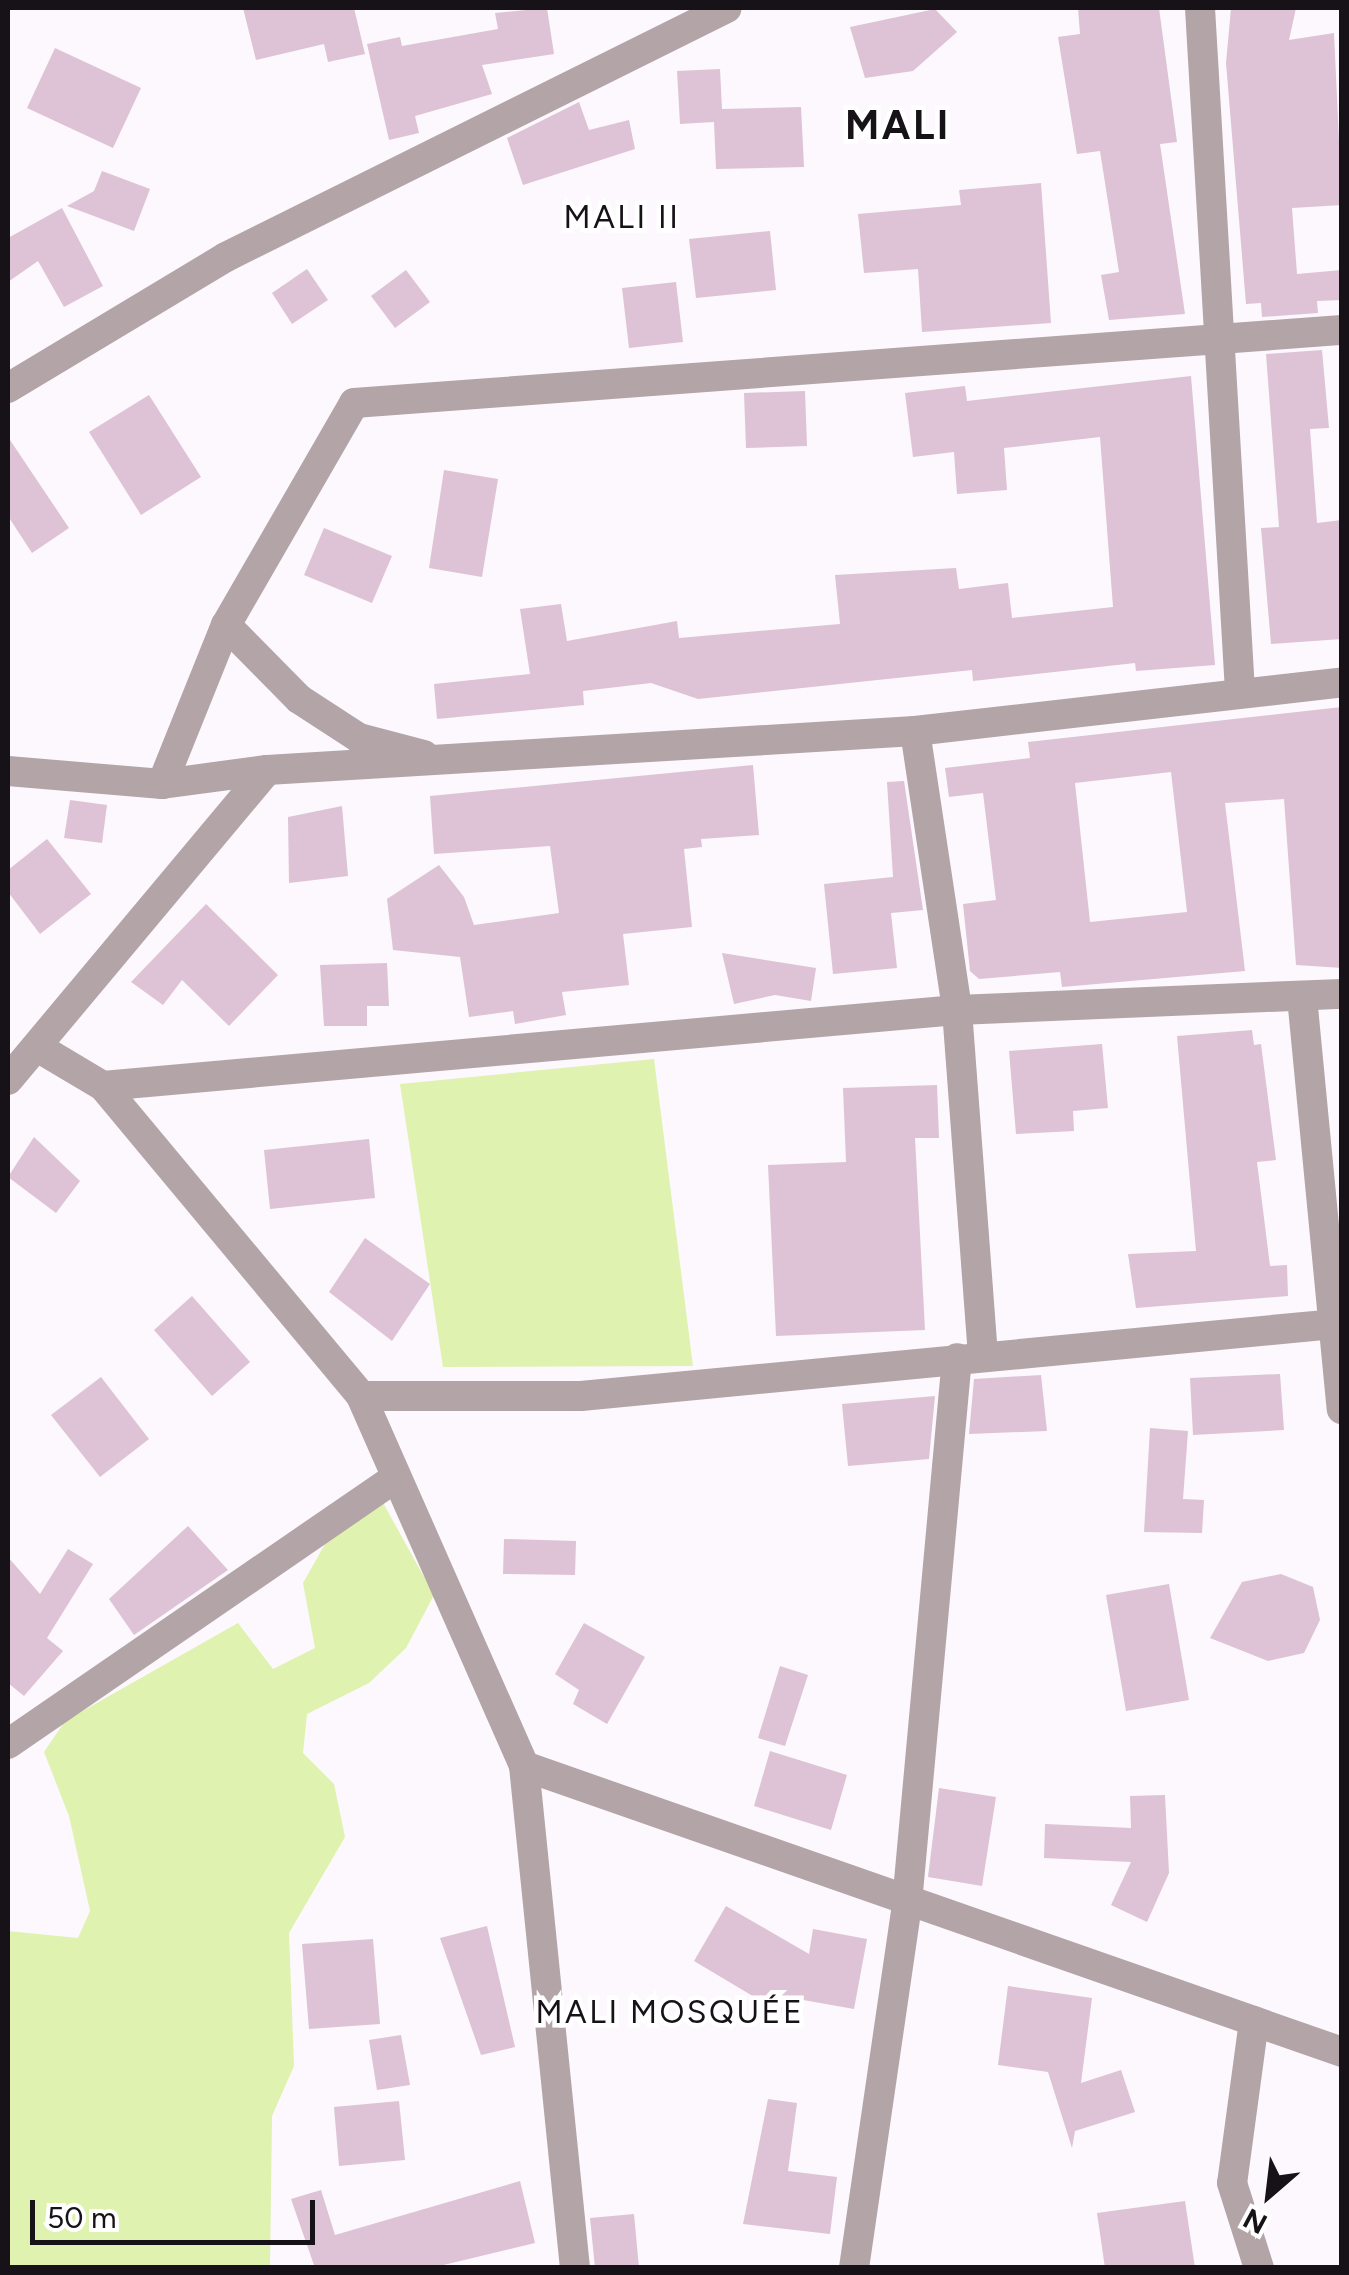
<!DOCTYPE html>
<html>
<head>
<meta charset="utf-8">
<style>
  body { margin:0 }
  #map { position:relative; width:1349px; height:2275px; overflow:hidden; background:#fcf8fd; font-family:Figtree,sans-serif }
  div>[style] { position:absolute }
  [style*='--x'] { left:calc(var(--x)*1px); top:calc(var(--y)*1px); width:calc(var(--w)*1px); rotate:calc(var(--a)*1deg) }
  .green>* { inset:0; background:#dff2b0 }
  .building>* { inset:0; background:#ddc3d5 }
  .minor>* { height:30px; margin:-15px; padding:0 15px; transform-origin:15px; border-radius:15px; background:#b2a4a7 }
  span { translate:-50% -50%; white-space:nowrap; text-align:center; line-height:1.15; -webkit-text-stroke:9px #fff; paint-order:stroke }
  .neighbourhood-label { font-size:32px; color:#171118; letter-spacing:2.5px }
  .district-label { font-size:40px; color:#171118; font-weight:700; letter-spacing:2.5px }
  .frame { position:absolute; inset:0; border:10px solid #171118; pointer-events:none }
  .north { position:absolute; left:1219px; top:2145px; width:100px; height:100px; -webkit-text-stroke:8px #fff; paint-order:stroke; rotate:208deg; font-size:28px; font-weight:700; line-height:40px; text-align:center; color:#171118 }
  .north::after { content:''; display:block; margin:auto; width:35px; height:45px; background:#171118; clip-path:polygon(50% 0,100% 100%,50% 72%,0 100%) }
  .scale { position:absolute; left:30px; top:2200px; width:285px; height:45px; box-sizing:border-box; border:5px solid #171118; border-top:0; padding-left:12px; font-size:30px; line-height:35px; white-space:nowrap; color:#171118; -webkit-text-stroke:8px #fff; paint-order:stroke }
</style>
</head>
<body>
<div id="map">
  <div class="green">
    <i style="clip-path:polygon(654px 1059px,693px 1366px,443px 1367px,400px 1084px)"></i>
    <i style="clip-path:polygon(382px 1501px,434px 1595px,406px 1648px,369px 1683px,307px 1714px,303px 1753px,334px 1784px,345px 1837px,289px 1933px,294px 2066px,272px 2116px,270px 2267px,8px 2267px,8px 1931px,78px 1938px,90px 1911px,69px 1816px,44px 1752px,65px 1721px,238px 1623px,273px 1669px,315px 1648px,303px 1583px,342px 1514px)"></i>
  </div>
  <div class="building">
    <i style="clip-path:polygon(243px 8px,354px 8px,365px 54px,328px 62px,324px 44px,256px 60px)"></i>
    <i style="clip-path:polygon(547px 8px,554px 54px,482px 65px,492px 94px,415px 116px,419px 133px,389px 140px,367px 44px,400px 37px,402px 46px,498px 29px,495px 13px)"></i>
    <i style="clip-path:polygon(1078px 8px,1159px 8px,1177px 142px,1160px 144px,1185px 314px,1109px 320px,1101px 275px,1119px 272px,1100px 151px,1077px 154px,1058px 37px,1080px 34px)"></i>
    <i style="clip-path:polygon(1231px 8px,1296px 8px,1289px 40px,1334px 33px,1342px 205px,1292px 208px,1297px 274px,1342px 270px,1342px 300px,1317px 301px,1318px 313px,1262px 317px,1261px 303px,1246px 304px,1226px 63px)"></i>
    <i style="clip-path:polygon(935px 9px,957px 32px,913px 71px,865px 78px,850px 27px)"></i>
    <i style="clip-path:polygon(55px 48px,141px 88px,113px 148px,27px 108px)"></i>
    <i style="clip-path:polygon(720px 69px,722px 109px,801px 107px,804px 167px,716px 169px,714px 122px,680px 124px,677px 71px)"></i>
    <i style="clip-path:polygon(579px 102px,589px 130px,629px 120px,635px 149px,523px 185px,507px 138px)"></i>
    <i style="clip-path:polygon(102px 171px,150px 189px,134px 231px,67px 206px,94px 191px)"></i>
    <i style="clip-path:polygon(1041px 183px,1051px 323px,922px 332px,918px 269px,864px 273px,858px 214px,961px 205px,959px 190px)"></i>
    <i style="clip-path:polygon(62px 208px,103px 286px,64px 307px,38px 261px,8px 282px,8px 238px)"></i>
    <i style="clip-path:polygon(770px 231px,776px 290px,696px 298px,689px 239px)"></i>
    <i style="clip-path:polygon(307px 269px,328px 300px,292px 324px,272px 293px)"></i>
    <i style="clip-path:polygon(406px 270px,430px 302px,395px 328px,371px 296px)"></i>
    <i style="clip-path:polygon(676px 282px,683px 342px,629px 348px,622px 288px)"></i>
    <i style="clip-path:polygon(1322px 350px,1329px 428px,1310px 429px,1317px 523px,1342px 520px,1342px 639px,1271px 644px,1261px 528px,1279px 527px,1266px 354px)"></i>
    <i style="clip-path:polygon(1191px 376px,1215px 665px,1136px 671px,1135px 663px,973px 681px,972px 670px,698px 699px,651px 683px,583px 691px,584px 705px,437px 719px,434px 684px,530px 674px,520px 609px,561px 604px,567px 641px,677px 621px,679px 638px,840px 624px,835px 575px,956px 568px,959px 589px,1008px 583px,1012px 618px,1113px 607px,1100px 437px,1004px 448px,1007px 490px,957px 494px,954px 452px,913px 457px,905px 393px,965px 386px,967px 401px)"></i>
    <i style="clip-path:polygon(805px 391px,807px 446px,746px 448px,744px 393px)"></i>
    <i style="clip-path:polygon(149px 395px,201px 477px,141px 515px,89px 432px)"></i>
    <i style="clip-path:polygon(8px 437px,69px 528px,32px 553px,8px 516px)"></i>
    <i style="clip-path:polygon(444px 470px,498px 479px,482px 577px,429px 568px)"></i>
    <i style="clip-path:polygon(324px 528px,392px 556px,372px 603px,304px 575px)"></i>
    <i style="clip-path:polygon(evenodd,1342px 707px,1342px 968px,1296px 965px,1284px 799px,1225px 803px,1245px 971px,1062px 987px,1060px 972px,979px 979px,970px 971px,963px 904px,996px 900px,983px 793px,949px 797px,945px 768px,1030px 758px,1028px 742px,1342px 707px,1171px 772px,1187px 912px,1090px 922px,1075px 783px,1171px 772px)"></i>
    <i style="clip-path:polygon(753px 765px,759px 835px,701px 839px,702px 847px,684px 849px,692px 927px,623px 934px,629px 985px,562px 992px,566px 1015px,515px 1024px,513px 1011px,469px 1017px,460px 957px,393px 950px,387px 899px,439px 865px,464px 897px,474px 925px,559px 913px,550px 846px,434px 854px,430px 796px)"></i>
    <i style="clip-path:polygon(904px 781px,923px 910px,891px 913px,897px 968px,833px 974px,824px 884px,893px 877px,887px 782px)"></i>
    <i style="clip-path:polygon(70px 800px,107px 805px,102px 843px,64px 838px)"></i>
    <i style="clip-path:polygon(342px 806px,348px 876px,289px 883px,288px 817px)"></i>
    <i style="clip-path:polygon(47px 839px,91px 894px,40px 934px,8px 892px,8px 870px)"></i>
    <i style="clip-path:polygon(206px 904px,278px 975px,229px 1026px,182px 980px,163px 1005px,131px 982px)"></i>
    <i style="clip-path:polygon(722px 953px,816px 968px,811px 1001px,775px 995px,734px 1004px)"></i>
    <i style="clip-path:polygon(387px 963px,389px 1006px,367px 1006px,367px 1026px,324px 1026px,320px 965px)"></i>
    <i style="clip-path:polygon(1252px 1030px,1254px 1045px,1261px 1044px,1276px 1160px,1257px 1162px,1270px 1266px,1287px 1265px,1288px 1296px,1136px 1308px,1128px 1254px,1196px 1251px,1177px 1036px)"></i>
    <i style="clip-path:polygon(1102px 1044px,1108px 1108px,1073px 1111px,1074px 1131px,1016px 1134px,1009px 1051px)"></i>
    <i style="clip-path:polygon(937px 1085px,939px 1138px,915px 1138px,925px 1330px,776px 1336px,768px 1165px,846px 1162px,843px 1088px)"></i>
    <i style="clip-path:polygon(34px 1137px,80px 1181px,56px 1213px,8px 1177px)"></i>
    <i style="clip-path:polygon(369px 1139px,375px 1198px,270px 1209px,264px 1150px)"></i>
    <i style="clip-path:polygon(365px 1238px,430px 1284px,392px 1341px,329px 1292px)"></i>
    <i style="clip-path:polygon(192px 1296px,250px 1362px,212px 1396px,154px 1330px)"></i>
    <i style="clip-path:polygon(1280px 1374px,1284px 1430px,1193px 1435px,1190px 1378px)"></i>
    <i style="clip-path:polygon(1041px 1375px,1047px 1431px,969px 1434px,974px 1379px)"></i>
    <i style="clip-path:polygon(101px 1377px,149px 1439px,100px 1477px,51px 1415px)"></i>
    <i style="clip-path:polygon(935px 1396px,929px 1459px,848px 1466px,842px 1404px)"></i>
    <i style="clip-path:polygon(1150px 1428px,1188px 1431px,1183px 1499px,1204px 1500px,1202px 1533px,1144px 1532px)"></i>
    <i style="clip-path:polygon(188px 1526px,228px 1570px,134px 1635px,109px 1599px)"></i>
    <i style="clip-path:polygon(504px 1539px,576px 1541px,575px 1575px,503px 1574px)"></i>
    <i style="clip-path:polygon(68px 1549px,93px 1564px,47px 1638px,63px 1651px,24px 1696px,8px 1683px,8px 1557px,40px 1594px)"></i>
    <i style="clip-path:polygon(1281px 1574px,1313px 1587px,1320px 1620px,1304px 1653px,1268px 1661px,1210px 1638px,1242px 1582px)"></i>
    <i style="clip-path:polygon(1169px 1584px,1189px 1700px,1126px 1711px,1106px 1595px)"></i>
    <i style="clip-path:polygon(584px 1623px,645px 1657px,607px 1724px,573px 1704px,579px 1690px,555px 1674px)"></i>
    <i style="clip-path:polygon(780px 1666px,808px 1675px,785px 1746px,758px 1738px)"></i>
    <i style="clip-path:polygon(770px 1751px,847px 1775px,831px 1830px,754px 1806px)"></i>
    <i style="clip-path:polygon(939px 1788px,996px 1797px,982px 1886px,928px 1877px)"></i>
    <i style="clip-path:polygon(1165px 1795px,1169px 1873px,1147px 1922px,1111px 1905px,1131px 1862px,1044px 1858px,1045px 1824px,1131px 1828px,1130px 1796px)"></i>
    <i style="clip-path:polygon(726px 1906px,809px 1954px,813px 1929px,867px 1939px,854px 2009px,792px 1998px,788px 2017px,694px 1961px)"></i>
    <i style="clip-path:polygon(487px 1926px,515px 2047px,481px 2055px,440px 1938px)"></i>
    <i style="clip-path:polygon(373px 1939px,380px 2024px,309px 2029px,302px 1944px)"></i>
    <i style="clip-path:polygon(1008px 1986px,1092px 1998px,1081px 2083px,1121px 2070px,1135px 2112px,1075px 2131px,1072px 2148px,1048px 2072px,998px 2065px)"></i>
    <i style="clip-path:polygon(401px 2035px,410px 2085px,377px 2090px,369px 2040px)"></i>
    <i style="clip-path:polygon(768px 2099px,797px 2103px,788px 2171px,837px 2177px,830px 2234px,743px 2224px)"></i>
    <i style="clip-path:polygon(399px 2101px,405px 2160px,339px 2166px,334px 2107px)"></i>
    <i style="clip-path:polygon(520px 2181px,535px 2243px,431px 2268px,315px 2268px,291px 2199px,321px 2190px,335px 2235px)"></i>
    <i style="clip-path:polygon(1185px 2201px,1195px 2268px,1105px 2268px,1097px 2213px)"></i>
    <i style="clip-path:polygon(634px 2214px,639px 2268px,595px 2268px,590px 2218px)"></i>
  </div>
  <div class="minor">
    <i style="--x:1200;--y:8;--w:684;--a:86.65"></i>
    <i style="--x:8;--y:388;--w:254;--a:-31"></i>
    <i style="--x:226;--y:257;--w:559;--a:-26.43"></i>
    <i style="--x:226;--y:625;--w:104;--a:45.4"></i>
    <i style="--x:299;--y:699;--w:72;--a:33"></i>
    <i style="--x:359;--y:738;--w:67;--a:14.7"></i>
    <i style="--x:915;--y:731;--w:282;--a:81.4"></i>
    <i style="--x:957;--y:1010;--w:347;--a:85.7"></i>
    <i style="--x:8;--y:771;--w:155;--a:4.8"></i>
    <i style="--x:162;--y:784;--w:106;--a:-7.6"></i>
    <i style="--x:162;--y:784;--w:171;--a:-68.1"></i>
    <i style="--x:226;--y:625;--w:256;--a:-60"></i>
    <i style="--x:354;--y:403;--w:991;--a:-4.23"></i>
    <i style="--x:1302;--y:997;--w:414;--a:84.5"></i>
    <i style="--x:39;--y:1048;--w:74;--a:30.7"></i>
    <i style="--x:103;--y:1086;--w:403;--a:50.2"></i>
    <i style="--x:361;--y:1396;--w:404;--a:66.2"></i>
    <i style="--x:524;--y:1766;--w:505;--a:84.2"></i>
    <i style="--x:8;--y:1080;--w:404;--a:-50.1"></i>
    <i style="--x:267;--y:770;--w:649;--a:-3.44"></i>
    <i style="--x:915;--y:731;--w:430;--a:-6.5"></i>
    <i style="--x:103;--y:1086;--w:857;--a:-5.09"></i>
    <i style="--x:957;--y:1010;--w:385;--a:-2.4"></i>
    <i style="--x:361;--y:1396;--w:220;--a:0"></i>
    <i style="--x:581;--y:1396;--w:756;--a:-5.46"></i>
    <i style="--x:8;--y:1744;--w:467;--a:-34.5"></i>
    <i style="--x:524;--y:1766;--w:867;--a:19.27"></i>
    <i style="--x:1254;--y:2021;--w:163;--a:97.7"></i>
    <i style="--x:1232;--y:2183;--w:89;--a:72.4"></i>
    <i style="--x:854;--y:2268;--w:369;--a:-81.7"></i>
    <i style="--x:907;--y:1903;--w:547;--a:-84.76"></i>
  </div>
  <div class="neighbourhood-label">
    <span style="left:622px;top:217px">MALI II</span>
    <span style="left:670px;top:2012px">MALI MOSQUÉE</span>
  </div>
  <div class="district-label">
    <span style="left:898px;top:125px">MALI</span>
  </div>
  <div class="frame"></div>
  <div class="north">N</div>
  <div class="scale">50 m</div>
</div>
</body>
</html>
